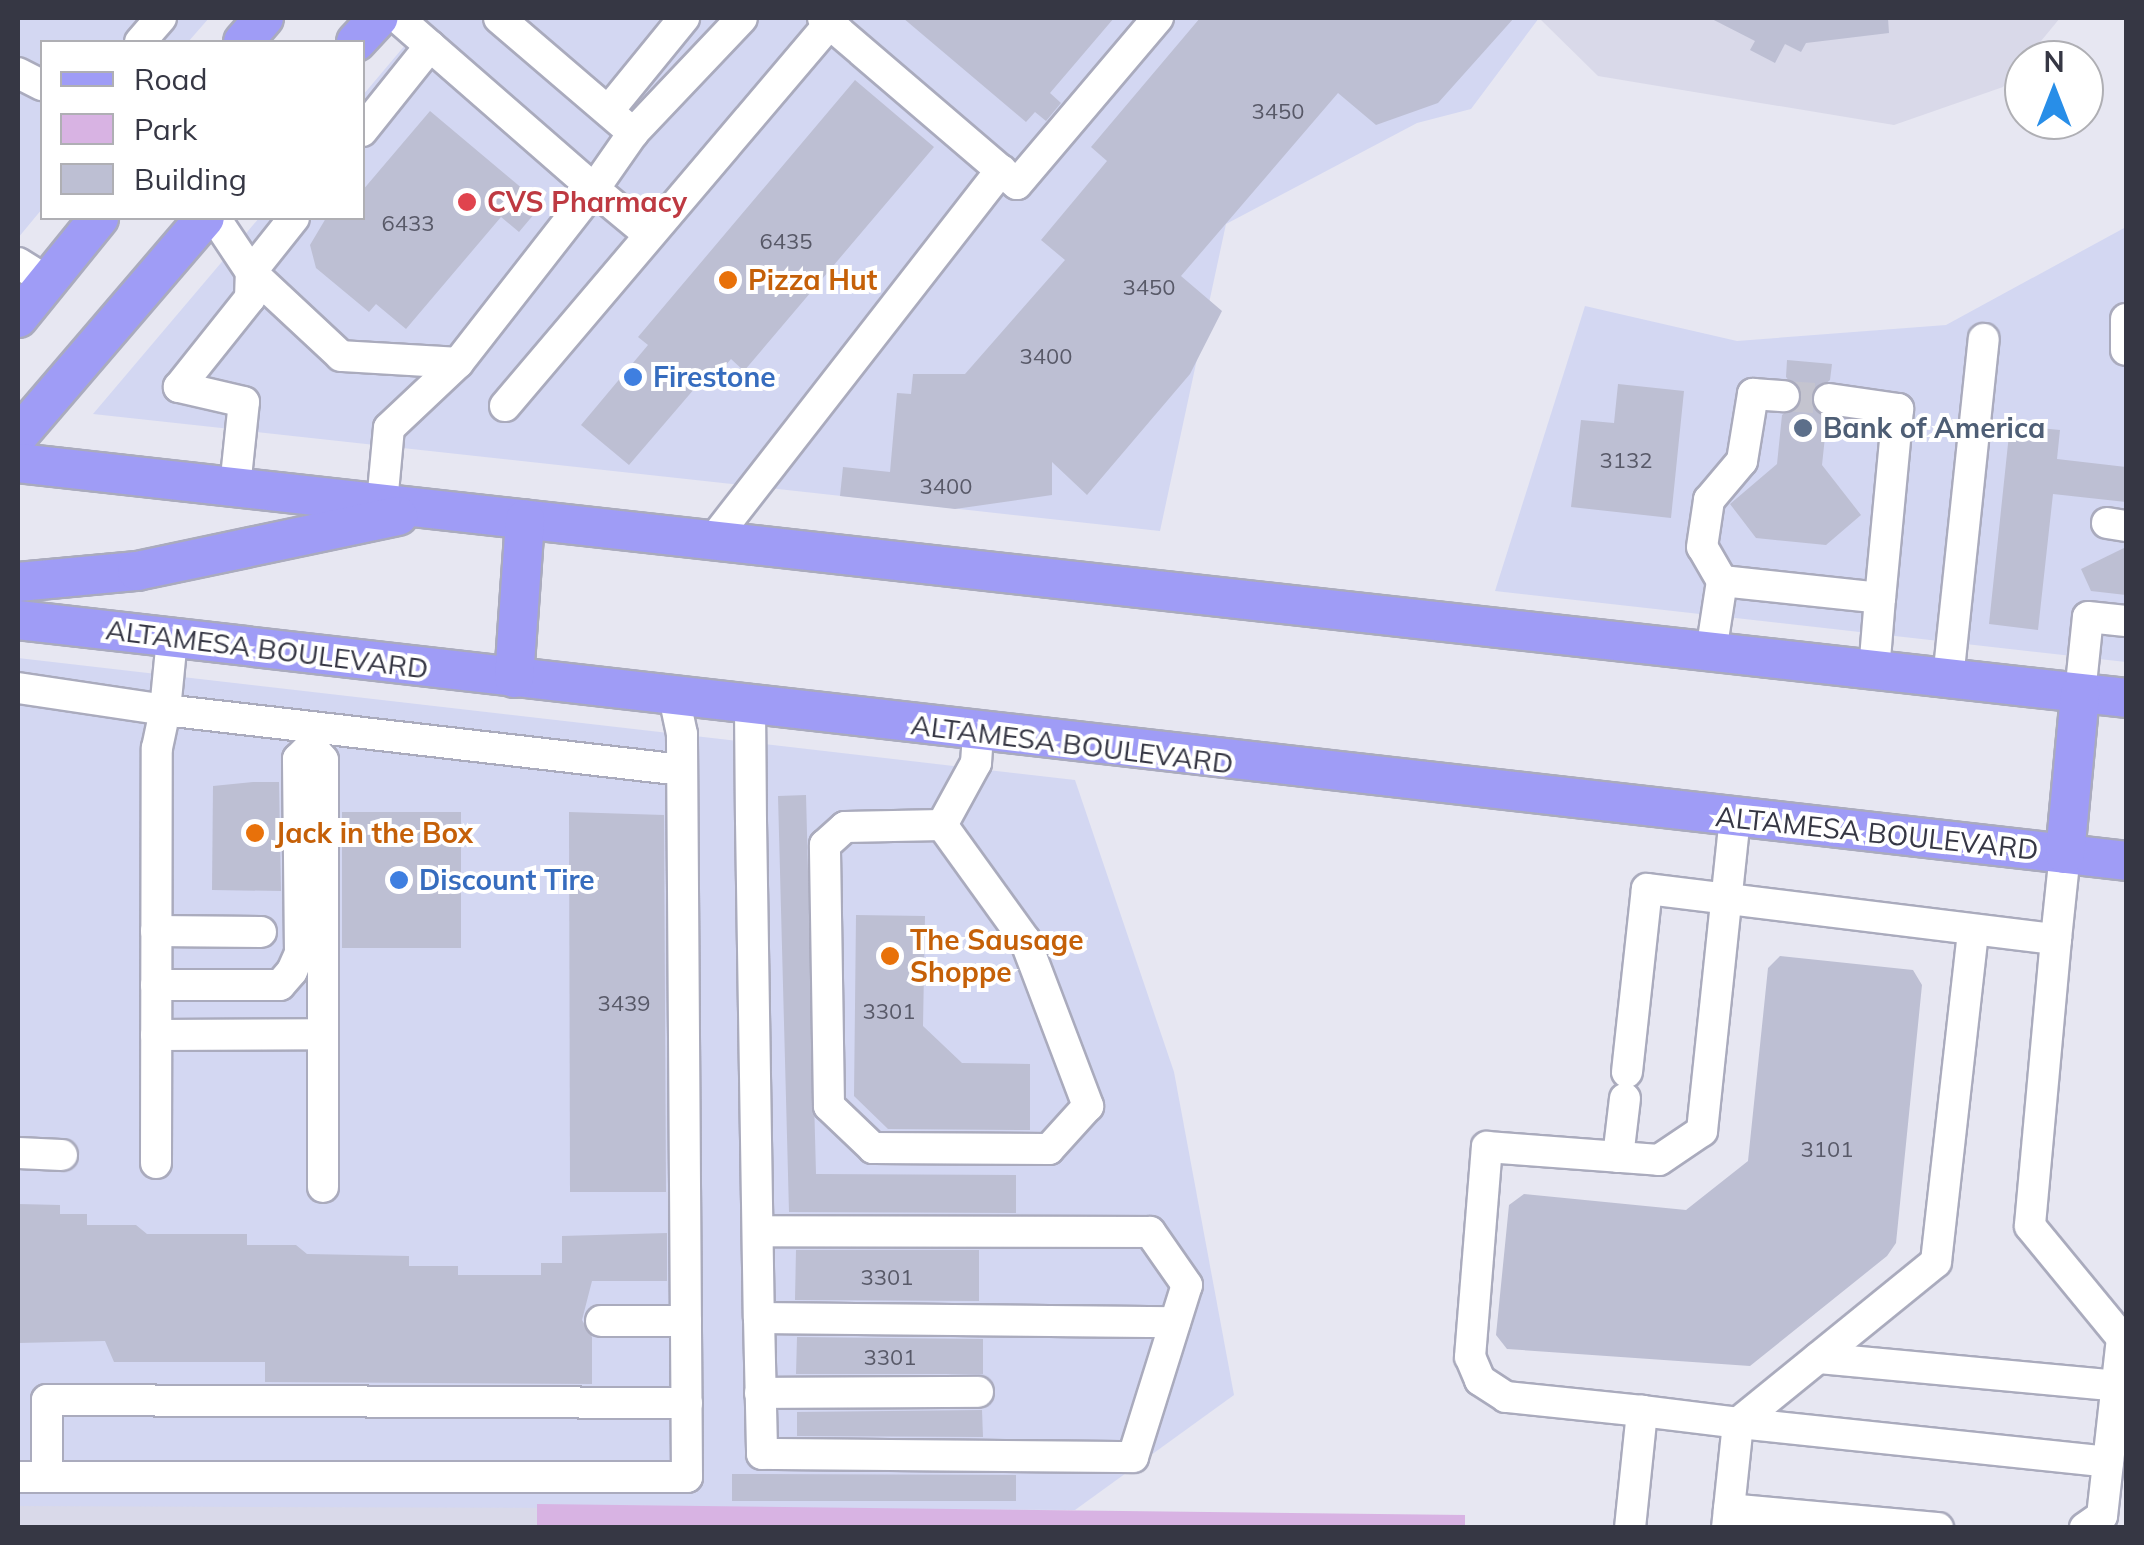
<!DOCTYPE html>
<html>
<head>
<meta charset="utf-8">
<style>
  body { margin:0 }
  #map { position:relative; width:2144px; height:1545px; overflow:hidden; background:#e7e7f2; font-family:Mulish,sans-serif }
  div>[style] { position:absolute }
  [style*='--x'] { left:calc(var(--x)*1px); top:calc(var(--y)*1px); width:calc(var(--w)*1px); rotate:calc(var(--a)*1deg) }
  .residential>* { inset:0; background:#d9d9e9 }
  .commercial>* { inset:0; background:#d3d7f2 }
  .green>* { inset:0; background:#d8b3e3 }
  .building>* { inset:0; background:#bdbfd3 }
  .minor-tunnel>* { height:30px; margin-top:-15px; transform-origin:0; background:repeating-linear-gradient(90deg,#c4c4cf 0 30px,transparent 0 45px) }
  .roads { filter:drop-shadow(2px 0 #aaabbd) drop-shadow(-2px 0 #aaabbd) drop-shadow(0 2px #aaabbd) drop-shadow(0 -2px #aaabbd) }
  .minor>* { height:30px; margin:-15px; padding:0 15px; transform-origin:15px; border-radius:15px; background:#fff }
  .major>* { height:38px; margin:-19px; padding:0 19px; transform-origin:19px; border-radius:19px; background:#9f9cf6 }
  .dots>* { width:28px; height:28px; translate:-50% -50%; box-sizing:border-box; border:5px solid #fff; border-radius:50% }
  span { translate:-50% -50%; white-space:nowrap; text-align:center; line-height:1.15; -webkit-text-stroke:8px #fff; paint-order:stroke }
  .number-label { font-size:22px; color:#585968 }
  .number-label span { -webkit-text-stroke-width:0 }
  .health-label { font-size:28px; color:#be3a42; font-weight:700 }
  .left { translate:0 -50%; text-align:left }
  .food-label { font-size:28px; color:#c56008; font-weight:700 }
  .shop-label { font-size:28px; color:#366cbe; font-weight:700 }
  .service-label { font-size:28px; color:#4e5e75; font-weight:700 }
  .street-label { font-size:28px; color:#363744 }
  .frame { position:absolute; inset:0; border:20px solid #363744; pointer-events:none }
  .legend { position:absolute; left:40px; top:40px; width:325px; height:180px; box-sizing:border-box; background:#fff; border:2px solid #afafb4; margin:0; padding:12px 18px; list-style:none; font-size:30px; color:#363744 }
  .legend li { display:flex; align-items:center; gap:20px; height:50px }
  .legend b { width:50px; border:2px solid #afafb4 }
  .north { position:absolute; left:2004px; top:40px; width:100px; height:100px; box-sizing:border-box; background:#fff; border:2px solid #afafb4; border-radius:50%; rotate:0deg; font-size:28px; font-weight:700; line-height:40px; text-align:center; color:#363744 }
  .north::after { content:''; display:block; margin:auto; width:35px; height:45px; background:#288ee8; clip-path:polygon(50% 0,100% 100%,50% 72%,0 100%) }
</style>
</head>
<body>
<div id="map">
  <div class="residential">
    <i style="clip-path:polygon(1539px 18px,2060px 18px,2003px 87px,1894px 125px,1598px 76px)"></i>
    <i style="clip-path:polygon(537px 1504px,537px 1527px,18px 1528px,18px 1506px)"></i>
  </div>
  <div class="commercial">
    <i style="clip-path:polygon(18px 18px,209px 18px,188px 42px,42px 42px,42px 209px,18px 238px)"></i>
    <i style="clip-path:polygon(428px 18px,1539px 18px,1471px 109px,1417px 123px,1226px 224px,1160px 531px,93px 414px,259px 218px,362px 218px,363px 95px)"></i>
    <i style="clip-path:polygon(2126px 227px,2126px 662px,1495px 591px,1585px 306px,1737px 341px,1946px 325px)"></i>
    <i style="clip-path:polygon(18px 658px,1075px 780px,1174px 1072px,1234px 1395px,1075px 1510px,18px 1506px)"></i>
  </div>
  <div class="green">
    <i style="clip-path:polygon(537px 1504px,1465px 1515px,1465px 1527px,537px 1528px)"></i>
  </div>
  <div class="building">
    <i style="clip-path:polygon(903px 18px,1114px 18px,1050px 93px,1061px 103px,1046px 121px,1035px 112px,1026px 122px)"></i>
    <i style="clip-path:polygon(1200px 18px,1514px 18px,1438px 103px,1376px 125px,1338px 93px,1181px 276px,1222px 311px,1190px 374px,1087px 495px,1052px 462px,1052px 495px,955px 509px,840px 496px,843px 467px,890px 472px,897px 393px,911px 394px,913px 374px,965px 374px,1065px 260px,1041px 240px,1107px 161px,1091px 147px)"></i>
    <i style="clip-path:polygon(1710px 18px,1888px 18px,1889px 33px,1806px 43px,1801px 52px,1785px 44px,1775px 63px,1750px 50px,1755px 41px)"></i>
    <i style="clip-path:polygon(855px 80px,934px 147px,744px 371px,731px 359px,711px 382px,701px 381px,629px 465px,581px 425px,648px 345px,638px 337px)"></i>
    <i style="clip-path:polygon(430px 111px,524px 190px,517px 197px,535px 213px,519px 232px,501px 217px,406px 329px,376px 304px,369px 312px,316px 268px,310px 245px,326px 218px,362px 218px,362px 191px)"></i>
    <i style="clip-path:polygon(1787px 360px,1832px 364px,1830px 380px,1810px 397px,1827px 418px,1822px 465px,1861px 515px,1826px 545px,1756px 538px,1730px 504px,1777px 464px,1782px 415px,1803px 398px,1786px 377px)"></i>
    <i style="clip-path:polygon(1618px 384px,1684px 391px,1671px 518px,1571px 507px,1581px 420px,1614px 423px)"></i>
    <i style="clip-path:polygon(2010px 425px,2060px 430px,2057px 459px,2126px 467px,2126px 502px,2053px 494px,2038px 630px,1989px 624px)"></i>
    <i style="clip-path:polygon(2126px 547px,2126px 595px,2091px 591px,2081px 569px)"></i>
    <i style="clip-path:polygon(253px 782px,279px 782px,281px 891px,212px 890px,213px 786px)"></i>
    <i style="clip-path:polygon(806px 795px,816px 1174px,1016px 1175px,1016px 1213px,789px 1212px,778px 796px)"></i>
    <i style="clip-path:polygon(342px 812px,461px 812px,461px 948px,342px 948px)"></i>
    <i style="clip-path:polygon(569px 812px,664px 815px,666px 1192px,570px 1192px)"></i>
    <i style="clip-path:polygon(856px 915px,925px 916px,923px 1026px,962px 1063px,1030px 1064px,1030px 1130px,888px 1129px,854px 1096px)"></i>
    <i style="clip-path:polygon(1780px 956px,1913px 970px,1922px 985px,1896px 1243px,1887px 1256px,1750px 1366px,1507px 1349px,1496px 1335px,1509px 1205px,1524px 1194px,1686px 1210px,1748px 1161px,1768px 968px)"></i>
    <i style="clip-path:polygon(18px 1204px,60px 1205px,60px 1214px,87px 1214px,87px 1225px,136px 1225px,147px 1234px,247px 1234px,247px 1245px,296px 1245px,307px 1254px,409px 1256px,409px 1266px,458px 1266px,458px 1275px,541px 1275px,541px 1263px,562px 1263px,562px 1236px,667px 1233px,667px 1281px,592px 1281px,582px 1320px,592px 1337px,592px 1384px,265px 1382px,265px 1362px,114px 1362px,105px 1341px,18px 1343px)"></i>
    <i style="clip-path:polygon(796px 1250px,979px 1250px,979px 1301px,795px 1300px)"></i>
    <i style="clip-path:polygon(797px 1337px,983px 1339px,983px 1374px,796px 1374px)"></i>
    <i style="clip-path:polygon(797px 1412px,982px 1410px,983px 1437px,797px 1436px)"></i>
    <i style="clip-path:polygon(732px 1474px,1016px 1475px,1016px 1501px,732px 1501px)"></i>
  </div>
  <div class="minor-tunnel">
    <i style="--x:1784;--y:396;--w:45;--a:3.8"></i>
  </div>
  <div class="roads">
    <div class="minor">
      <i style="--x:398;--y:18;--w:260;--a:41.1"></i>
      <i style="--x:594;--y:189;--w:68;--a:-55.1"></i>
      <i style="--x:633;--y:133;--w:158;--a:-46.5"></i>
      <i style="--x:499;--y:18;--w:177;--a:40.6"></i>
      <i style="--x:823;--y:18;--w:255;--a:40.6"></i>
      <i style="--x:1017;--y:184;--w:218;--a:-49.7"></i>
      <i style="--x:140;--y:42;--w:32;--a:-49"></i>
      <i style="--x:18;--y:73;--w:27;--a:27"></i>
      <i style="--x:609;--y:110;--w:119;--a:-50.8"></i>
      <i style="--x:362;--y:131;--w:109;--a:-51.3"></i>
      <i style="--x:215;--y:218;--w:65;--a:56.3"></i>
      <i style="--x:251;--y:272;--w:69;--a:-51.5"></i>
      <i style="--x:18;--y:263;--w:34;--a:32"></i>
      <i style="--x:251;--y:272;--w:123;--a:43"></i>
      <i style="--x:341;--y:356;--w:117;--a:3.4"></i>
      <i style="--x:2126;--y:319;--w:31;--a:90"></i>
      <i style="--x:1829;--y:399;--w:70;--a:8.2"></i>
      <i style="--x:1898;--y:409;--w:190;--a:95.4"></i>
      <i style="--x:505;--y:406;--w:502;--a:-49.68"></i>
      <i style="--x:235;--y:487;--w:85;--a:-84"></i>
      <i style="--x:244;--y:402;--w:67;--a:-167"></i>
      <i style="--x:179;--y:387;--w:114;--a:-51.4"></i>
      <i style="--x:250;--y:298;--w:26;--a:-88"></i>
      <i style="--x:382;--y:503;--w:75;--a:-84.7"></i>
      <i style="--x:389;--y:428;--w:95;--a:-43.3"></i>
      <i style="--x:458;--y:363;--w:221;--a:-52"></i>
      <i style="--x:594;--y:189;--w:69;--a:39.7"></i>
      <i style="--x:2107;--y:523;--w:19;--a:9"></i>
      <i style="--x:713;--y:540;--w:469;--a:-52.1"></i>
      <i style="--x:1722;--y:581;--w:39;--a:-120"></i>
      <i style="--x:1702;--y:547;--w:48;--a:-81.5"></i>
      <i style="--x:1709;--y:500;--w:51;--a:-49.8"></i>
      <i style="--x:1742;--y:461;--w:68;--a:-80.7"></i>
      <i style="--x:1753;--y:394;--w:31;--a:4"></i>
      <i style="--x:1711;--y:652;--w:72;--a:-81.2"></i>
      <i style="--x:1722;--y:581;--w:159;--a:6.1"></i>
      <i style="--x:1880;--y:598;--w:73;--a:94.7"></i>
      <i style="--x:1948;--y:679;--w:342;--a:-84"></i>
      <i style="--x:18;--y:688;--w:149;--a:8.5"></i>
      <i style="--x:165;--y:710;--w:72;--a:-84.4"></i>
      <i style="--x:2080;--y:694;--w:77;--a:-84.1"></i>
      <i style="--x:2088;--y:617;--w:38;--a:6"></i>
      <i style="--x:750;--y:707;--w:114;--a:89.5"></i>
      <i style="--x:751;--y:821;--w:497;--a:89.1"></i>
      <i style="--x:759;--y:1318;--w:136;--a:88.7"></i>
      <i style="--x:762;--y:1454;--w:371;--a:0.5"></i>
      <i style="--x:1133;--y:1457;--w:180;--a:-72.6"></i>
      <i style="--x:1187;--y:1285;--w:65;--a:-124.9"></i>
      <i style="--x:1150;--y:1232;--w:392;--a:-179.9"></i>
      <i style="--x:311;--y:746;--w:18;--a:49"></i>
      <i style="--x:323;--y:760;--w:427;--a:90"></i>
      <i style="--x:942;--y:825;--w:142;--a:54.2"></i>
      <i style="--x:1025;--y:940;--w:178;--a:69.2"></i>
      <i style="--x:1088;--y:1106;--w:58;--a:132.2"></i>
      <i style="--x:1049;--y:1149;--w:176;--a:-179.7"></i>
      <i style="--x:873;--y:1148;--w:61;--a:-136.3"></i>
      <i style="--x:829;--y:1106;--w:261;--a:-90.9"></i>
      <i style="--x:825;--y:845;--w:27;--a:-42"></i>
      <i style="--x:845;--y:827;--w:97;--a:-1.2"></i>
      <i style="--x:942;--y:825;--w:71;--a:-61.3"></i>
      <i style="--x:976;--y:763;--w:30;--a:-86"></i>
      <i style="--x:156;--y:931;--w:105;--a:0.5"></i>
      <i style="--x:2056;--y:939;--w:288;--a:95.2"></i>
      <i style="--x:2030;--y:1226;--w:145;--a:50.6"></i>
      <i style="--x:2122;--y:1338;--w:179;--a:96.4"></i>
      <i style="--x:2102;--y:1516;--w:21;--a:145"></i>
      <i style="--x:156;--y:985;--w:124;--a:0"></i>
      <i style="--x:280;--y:985;--w:18;--a:-49"></i>
      <i style="--x:292;--y:971;--w:20;--a:-66"></i>
      <i style="--x:300;--y:953;--w:194;--a:-90.6"></i>
      <i style="--x:298;--y:759;--w:18;--a:-45"></i>
      <i style="--x:311;--y:746;--w:16;--a:-86"></i>
      <i style="--x:156;--y:1035;--w:167;--a:-0.3"></i>
      <i style="--x:1627;--y:1072;--w:184;--a:-83.8"></i>
      <i style="--x:1647;--y:889;--w:412;--a:7"></i>
      <i style="--x:2056;--y:939;--w:85;--a:-84"></i>
      <i style="--x:18;--y:1153;--w:44;--a:2.6"></i>
      <i style="--x:1618;--y:1157;--w:59;--a:-83.2"></i>
      <i style="--x:156;--y:1163;--w:415;--a:-89.9"></i>
      <i style="--x:157;--y:748;--w:39;--a:-78"></i>
      <i style="--x:165;--y:710;--w:520;--a:6.62"></i>
      <i style="--x:759;--y:1318;--w:416;--a:0.6"></i>
      <i style="--x:601;--y:1321;--w:85;--a:0"></i>
      <i style="--x:1818;--y:1358;--w:300;--a:5.3"></i>
      <i style="--x:760;--y:1393;--w:218;--a:-0.3"></i>
      <i style="--x:1642;--y:1411;--w:97;--a:7.1"></i>
      <i style="--x:1738;--y:1423;--w:255;--a:-39.1"></i>
      <i style="--x:1936;--y:1262;--w:334;--a:-83.6"></i>
      <i style="--x:18;--y:1477;--w:669;--a:0"></i>
      <i style="--x:687;--y:1477;--w:743;--a:-90.39"></i>
      <i style="--x:682;--y:734;--w:38;--a:-102"></i>
      <i style="--x:47;--y:1477;--w:77;--a:-90"></i>
      <i style="--x:47;--y:1400;--w:640;--a:0.27"></i>
      <i style="--x:1729;--y:1509;--w:210;--a:5.2"></i>
      <i style="--x:1630;--y:1528;--w:118;--a:-84.1"></i>
      <i style="--x:1642;--y:1411;--w:137;--a:-174.1"></i>
      <i style="--x:1506;--y:1397;--w:31;--a:-147"></i>
      <i style="--x:1480;--y:1380;--w:25;--a:-113"></i>
      <i style="--x:1470;--y:1357;--w:211;--a:-85.4"></i>
      <i style="--x:1487;--y:1147;--w:172;--a:4.3"></i>
      <i style="--x:1659;--y:1160;--w:52;--a:-34"></i>
      <i style="--x:1702;--y:1131;--w:315;--a:-84"></i>
      <i style="--x:1727;--y:1528;--w:106;--a:-84"></i>
      <i style="--x:1738;--y:1423;--w:372;--a:6"></i>
    </div>
    <div class="major">
      <i style="--x:243;--y:42;--w:32;--a:-49"></i>
      <i style="--x:356;--y:42;--w:33;--a:-47"></i>
      <i style="--x:18;--y:318;--w:129;--a:-51"></i>
      <i style="--x:18;--y:436;--w:287;--a:-49.4"></i>
      <i style="--x:18;--y:463;--w:2121;--a:6.36"></i>
      <i style="--x:18;--y:582;--w:120;--a:-5.3"></i>
      <i style="--x:137;--y:571;--w:267;--a:-11.9"></i>
      <i style="--x:18;--y:620;--w:2122;--a:6.52"></i>
      <i style="--x:514;--y:678;--w:159;--a:-86"></i>
      <i style="--x:2065;--y:854;--w:161;--a:-84.6"></i>
    </div>
  </div>
  <div class="dots">
    <i style="left:467px;top:202px;background:#e0444e"></i>
    <i style="left:728px;top:280px;background:#e8710a"></i>
    <i style="left:633px;top:377px;background:#3f7fe0"></i>
    <i style="left:1803px;top:428px;background:#5c6f8a"></i>
    <i style="left:255px;top:833px;background:#e8710a"></i>
    <i style="left:399px;top:880px;background:#3f7fe0"></i>
    <i style="left:890px;top:956px;background:#e8710a"></i>
  </div>
  <div class="number-label">
    <span style="left:1278px;top:112px">3450</span>
    <span style="left:408px;top:224px">6433</span>
    <span style="left:786px;top:242px">6435</span>
    <span style="left:1149px;top:288px">3450</span>
    <span style="left:1046px;top:357px">3400</span>
    <span style="left:1626px;top:461px">3132</span>
    <span style="left:946px;top:487px">3400</span>
    <span style="left:624px;top:1004px">3439</span>
    <span style="left:889px;top:1012px">3301</span>
    <span style="left:1827px;top:1150px">3101</span>
    <span style="left:887px;top:1278px">3301</span>
    <span style="left:890px;top:1358px">3301</span>
  </div>
  <div class="health-label">
    <span class="left" style="left:487px;top:202px">CVS Pharmacy</span>
  </div>
  <div class="food-label">
    <span class="left" style="left:748px;top:280px">Pizza Hut</span>
    <span class="left" style="left:275px;top:833px">Jack in the Box</span>
    <span class="left" style="left:910px;top:956px">The Sausage<br>Shoppe</span>
  </div>
  <div class="shop-label">
    <span class="left" style="left:653px;top:377px">Firestone</span>
    <span class="left" style="left:419px;top:880px">Discount Tire</span>
  </div>
  <div class="service-label">
    <span class="left" style="left:1823px;top:428px">Bank of America</span>
  </div>
  <div class="street-label">
    <span style="left:267px;top:649px;rotate:7deg">ALTAMESA BOULEVARD</span>
    <span style="left:1072px;top:744px;rotate:7deg">ALTAMESA BOULEVARD</span>
    <span style="left:1877px;top:833px;rotate:6deg">ALTAMESA BOULEVARD</span>
  </div>
  <div class="frame"></div>
  <ul class="legend">
  <li><b style="height:12px;background:#9f9cf6"></b>Road</li>
  <li><b style="height:28px;background:#d8b3e3"></b>Park</li>
  <li><b style="height:28px;background:#bdbfd3"></b>Building</li>
  </ul>
  <div class="north">N</div>
</div>
</body>
</html>
